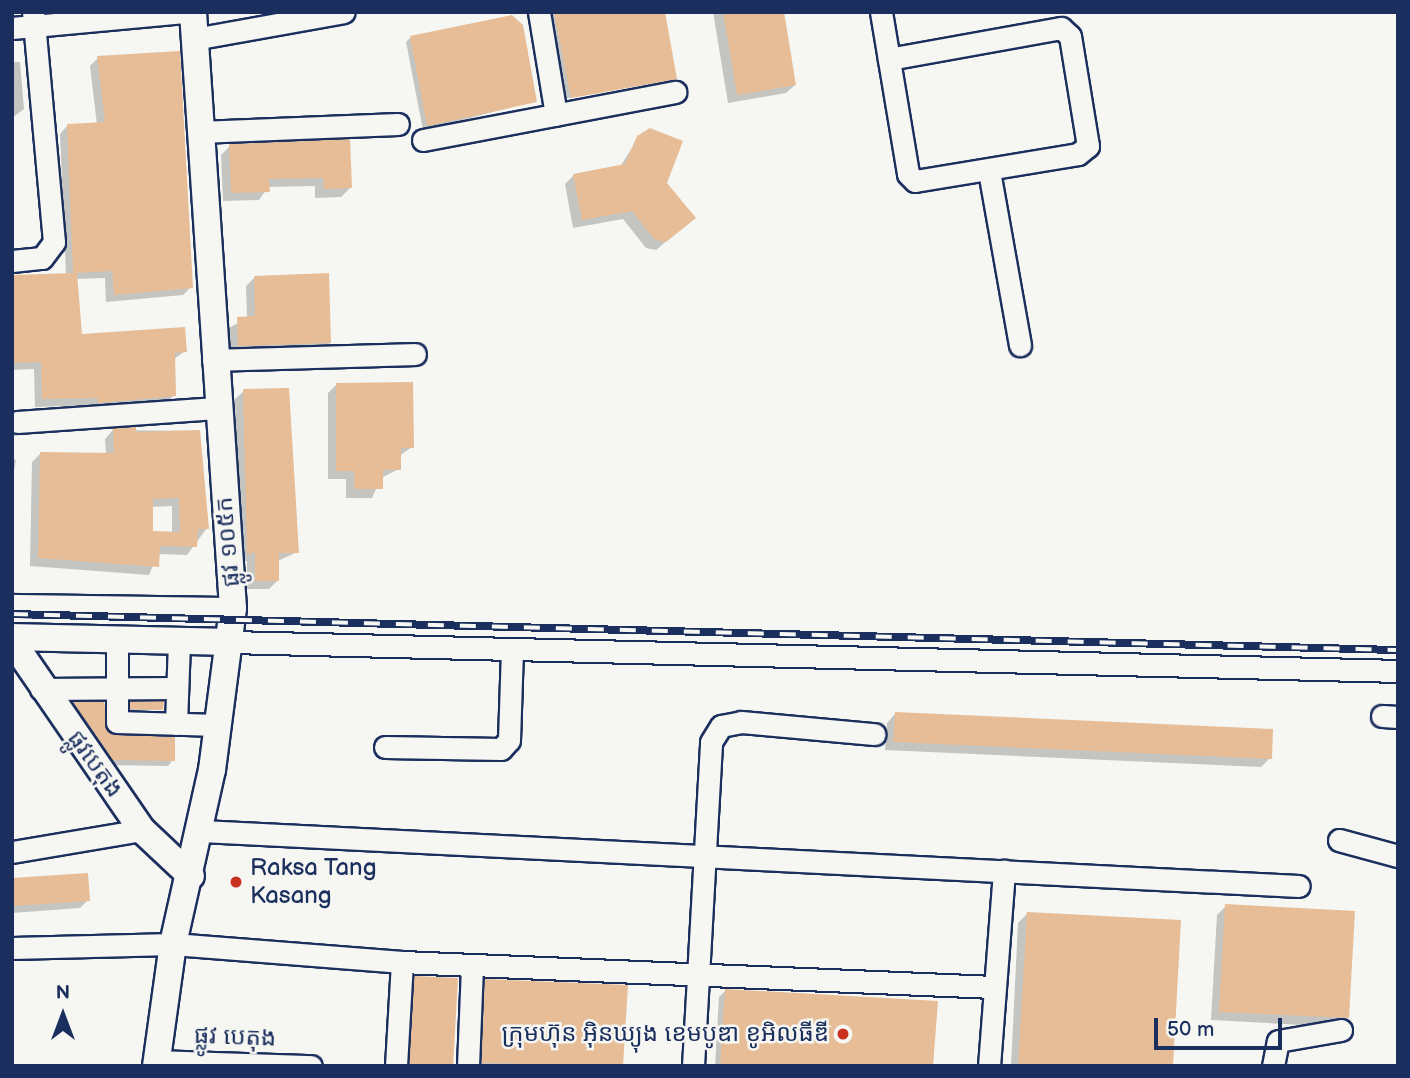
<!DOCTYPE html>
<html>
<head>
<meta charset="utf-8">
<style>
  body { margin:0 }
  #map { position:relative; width:1410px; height:1078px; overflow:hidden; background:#f6f6f2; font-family:"Balsamiq Sans","Noto Sans Khmer",sans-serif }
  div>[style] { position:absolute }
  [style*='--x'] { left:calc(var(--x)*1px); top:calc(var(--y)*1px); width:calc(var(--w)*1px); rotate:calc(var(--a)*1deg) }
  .shadow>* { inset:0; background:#0003 }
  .building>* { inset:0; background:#e6bd96 }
  .roads { filter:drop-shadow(2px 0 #1b2f5e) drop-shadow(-2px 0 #1b2f5e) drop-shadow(0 2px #1b2f5e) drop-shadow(0 -2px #1b2f5e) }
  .minor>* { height:21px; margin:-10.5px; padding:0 10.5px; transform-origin:10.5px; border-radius:10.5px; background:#f6f6f2 }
  .major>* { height:26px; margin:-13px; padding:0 13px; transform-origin:13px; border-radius:13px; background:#f6f6f2 }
  .rail>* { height:8px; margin-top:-4px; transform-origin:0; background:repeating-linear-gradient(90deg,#f6f6f2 0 16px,#1b2f5e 0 32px); box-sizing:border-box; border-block:2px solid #1b2f5e }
  .dots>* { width:19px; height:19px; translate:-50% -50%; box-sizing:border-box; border:4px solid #f6f6f2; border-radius:50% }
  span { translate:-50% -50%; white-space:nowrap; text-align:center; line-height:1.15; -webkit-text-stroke:5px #f6f6f2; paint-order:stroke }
  .street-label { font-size:24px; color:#1b2f5e }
  .poi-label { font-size:24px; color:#1b2f5e }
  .left { translate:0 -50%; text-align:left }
  .right { translate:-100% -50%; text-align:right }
  .frame { position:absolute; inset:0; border:14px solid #1b2f5e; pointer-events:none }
  .north { position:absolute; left:28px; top:980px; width:70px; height:70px; -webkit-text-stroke:5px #f6f6f2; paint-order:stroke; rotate:0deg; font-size:19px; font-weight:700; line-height:28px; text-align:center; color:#1b2f5e }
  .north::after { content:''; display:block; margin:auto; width:24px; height:32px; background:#1b2f5e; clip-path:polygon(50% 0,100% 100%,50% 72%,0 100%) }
  .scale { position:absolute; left:1154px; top:1018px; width:128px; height:32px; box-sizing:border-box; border:4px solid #1b2f5e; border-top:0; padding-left:9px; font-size:21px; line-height:24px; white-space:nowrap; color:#1b2f5e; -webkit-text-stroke:5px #f6f6f2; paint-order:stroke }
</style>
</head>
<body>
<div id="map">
  <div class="shadow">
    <i style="clip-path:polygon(553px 12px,663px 12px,675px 79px,562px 99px,549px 21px)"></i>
    <i style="clip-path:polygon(713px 12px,783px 12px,795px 85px,786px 93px,728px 103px)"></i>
    <i style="clip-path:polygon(411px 37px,535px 101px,423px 130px,406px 42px)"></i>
    <i style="clip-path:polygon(98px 58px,191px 287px,183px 295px,106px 302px,105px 278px,76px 279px,81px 336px,185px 351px,173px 360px,174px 395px,166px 403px,90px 410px,90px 405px,35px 407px,34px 369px,12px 370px,12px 276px,66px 275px,60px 134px,67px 126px,97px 125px,90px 66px)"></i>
    <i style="clip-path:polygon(12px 62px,20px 62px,24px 109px,12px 118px)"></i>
    <i style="clip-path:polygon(638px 138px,684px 226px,656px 250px,646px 248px,623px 219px,573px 228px,565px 184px,574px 175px,620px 167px)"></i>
    <i style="clip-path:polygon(349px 141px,350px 188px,341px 197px,315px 198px,315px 186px,268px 187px,259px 200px,223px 201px,221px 155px,230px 146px)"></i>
    <i style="clip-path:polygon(255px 277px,330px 343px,321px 352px,230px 354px,229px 328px,247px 318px,246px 286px)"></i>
    <i style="clip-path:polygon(337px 384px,412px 447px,399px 456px,399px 469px,381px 478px,372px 498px,346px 498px,346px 479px,328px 479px,328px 393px)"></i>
    <i style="clip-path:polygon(244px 391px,297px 552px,278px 561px,278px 580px,269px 589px,247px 589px,247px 561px,239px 562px,235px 399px)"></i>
    <i style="clip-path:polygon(evenodd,113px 430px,199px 431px,207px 528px,187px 555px,158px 554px,149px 575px,30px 566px,32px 462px,41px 453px,106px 455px,105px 439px,113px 430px,172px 506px,172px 533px,151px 533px,151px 507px,172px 506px)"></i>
    <i style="clip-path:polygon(12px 459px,16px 460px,12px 480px)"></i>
    <i style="clip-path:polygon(102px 703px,109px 735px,173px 760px,168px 766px,108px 765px,69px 709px)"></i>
    <i style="clip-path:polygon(131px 703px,162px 710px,129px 710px)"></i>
    <i style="clip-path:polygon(895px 714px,1270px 758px,1261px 767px,885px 750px,887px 723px)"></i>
    <i style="clip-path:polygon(12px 881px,88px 900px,80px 908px,12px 913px)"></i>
    <i style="clip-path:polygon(1226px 906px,1347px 1018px,1339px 1027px,1211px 1020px,1217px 915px)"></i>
    <i style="clip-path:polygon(1027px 914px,1171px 1066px,1011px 1066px,1018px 923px)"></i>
    <i style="clip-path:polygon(415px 977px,457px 979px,448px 1066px,405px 1066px,409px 983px)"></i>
    <i style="clip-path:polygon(485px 980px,621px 1066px,478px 1066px)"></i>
    <i style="clip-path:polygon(725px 991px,932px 1066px,715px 1066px,719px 997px)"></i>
  </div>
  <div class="building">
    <i style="clip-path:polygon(554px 12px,665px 12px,677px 79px,571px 98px)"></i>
    <i style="clip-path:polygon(723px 12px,784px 12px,796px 85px,737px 95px)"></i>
    <i style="clip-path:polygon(512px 15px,523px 25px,537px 102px,427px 126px,410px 36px)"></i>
    <i style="clip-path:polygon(180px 51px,193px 288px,114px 295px,112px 271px,77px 273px,82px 334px,185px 327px,187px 352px,175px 353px,176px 396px,98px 403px,97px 398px,42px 399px,41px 362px,12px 363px,12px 275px,73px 273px,67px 124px,105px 122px,97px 56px)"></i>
    <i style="clip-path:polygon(650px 128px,683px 141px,667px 183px,696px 218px,666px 242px,655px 240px,632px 211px,582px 220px,573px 174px,625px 164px,637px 136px)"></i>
    <i style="clip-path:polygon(350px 139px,352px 188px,324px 189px,323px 178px,269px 179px,270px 192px,231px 193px,229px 144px)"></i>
    <i style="clip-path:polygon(329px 273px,331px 343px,238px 346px,237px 317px,255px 316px,254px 276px)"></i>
    <i style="clip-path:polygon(413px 382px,414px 448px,401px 448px,401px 470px,383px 470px,383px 489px,354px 489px,354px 471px,336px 471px,336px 383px)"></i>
    <i style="clip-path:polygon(289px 388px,299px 553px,279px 553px,279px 581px,255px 581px,255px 553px,247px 554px,243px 389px)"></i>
    <i style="clip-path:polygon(evenodd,136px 427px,136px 432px,200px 430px,209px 529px,198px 529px,197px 547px,160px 546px,159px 567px,38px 558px,40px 452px,114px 453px,113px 428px,136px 427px,179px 498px,180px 532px,153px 531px,153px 499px,179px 498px)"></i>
    <i style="clip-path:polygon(130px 701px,164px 701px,163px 710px,130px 709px)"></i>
    <i style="clip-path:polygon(73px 702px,104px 702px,111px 734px,175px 737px,175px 761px,113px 760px)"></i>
    <i style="clip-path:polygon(895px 712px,1273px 729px,1272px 759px,893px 742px)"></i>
    <i style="clip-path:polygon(88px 873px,90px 901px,12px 906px,12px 878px)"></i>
    <i style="clip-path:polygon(1225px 904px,1355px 911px,1349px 1018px,1219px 1012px)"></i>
    <i style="clip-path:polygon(1027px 912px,1181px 920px,1173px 1066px,1018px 1066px)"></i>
    <i style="clip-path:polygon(414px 976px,458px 978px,453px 1066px,409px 1066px)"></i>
    <i style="clip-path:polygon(485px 979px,628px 985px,623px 1066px,481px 1063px)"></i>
    <i style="clip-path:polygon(725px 989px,938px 1001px,933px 1066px,720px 1066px)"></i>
  </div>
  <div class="roads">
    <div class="minor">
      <i style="--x:539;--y:12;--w:104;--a:80.6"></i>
      <i style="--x:881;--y:12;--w:164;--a:80.5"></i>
      <i style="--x:908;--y:174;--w:10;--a:45"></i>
      <i style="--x:915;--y:181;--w:165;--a:-9.4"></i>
      <i style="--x:1078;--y:154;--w:13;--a:-39"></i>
      <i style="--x:1088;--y:146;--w:111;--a:-99.3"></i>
      <i style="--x:1070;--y:36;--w:12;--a:-138"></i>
      <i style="--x:1061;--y:28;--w:175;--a:169.8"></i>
      <i style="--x:12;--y:28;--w:173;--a:-5.3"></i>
      <i style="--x:194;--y:39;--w:152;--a:-10.2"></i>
      <i style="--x:199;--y:132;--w:199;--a:-2.3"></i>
      <i style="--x:423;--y:140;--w:257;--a:-10.8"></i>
      <i style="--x:989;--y:171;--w:177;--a:79.9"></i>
      <i style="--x:12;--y:261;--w:30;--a:-6"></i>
      <i style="--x:42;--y:258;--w:20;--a:-53"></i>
      <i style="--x:54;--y:242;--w:231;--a:-95.2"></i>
      <i style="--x:213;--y:360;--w:202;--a:-1.7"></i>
      <i style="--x:17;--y:422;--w:200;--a:-4"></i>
      <i style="--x:12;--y:605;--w:221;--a:0.8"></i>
      <i style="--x:117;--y:640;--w:82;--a:90"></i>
      <i style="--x:117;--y:722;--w:101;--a:1.7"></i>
      <i style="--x:230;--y:642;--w:1168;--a:1.42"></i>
      <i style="--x:41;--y:689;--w:136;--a:-0.4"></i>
      <i style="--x:1382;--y:716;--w:16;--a:4"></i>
      <i style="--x:176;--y:724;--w:83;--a:-87.9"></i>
      <i style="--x:385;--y:747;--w:116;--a:1"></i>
      <i style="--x:501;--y:749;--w:12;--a:-48"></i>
      <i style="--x:509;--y:740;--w:91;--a:-88.1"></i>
      <i style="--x:201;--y:831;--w:1099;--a:2.87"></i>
      <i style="--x:1339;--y:840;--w:61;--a:15.2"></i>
      <i style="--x:12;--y:852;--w:132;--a:-9.6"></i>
      <i style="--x:12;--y:948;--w:161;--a:-1.4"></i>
      <i style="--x:173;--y:944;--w:230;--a:4.5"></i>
      <i style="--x:402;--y:962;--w:593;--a:2.42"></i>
      <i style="--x:157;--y:1061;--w:154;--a:1.9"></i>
      <i style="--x:396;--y:1066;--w:104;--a:-86.7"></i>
      <i style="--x:468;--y:1066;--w:101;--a:-87.7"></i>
      <i style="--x:693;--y:1066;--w:324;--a:-86.8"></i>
      <i style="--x:711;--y:742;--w:19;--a:-58"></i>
      <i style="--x:721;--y:726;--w:20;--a:-11"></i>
      <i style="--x:741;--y:722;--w:134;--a:5.2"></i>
      <i style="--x:989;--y:1066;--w:196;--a:-85.6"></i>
      <i style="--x:1273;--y:1066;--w:25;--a:-79"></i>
      <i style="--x:1278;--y:1041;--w:64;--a:-9.9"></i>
    </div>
    <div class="major">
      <i style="--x:12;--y:637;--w:218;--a:1.3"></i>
      <i style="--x:12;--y:641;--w:229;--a:55.5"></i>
      <i style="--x:142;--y:830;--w:67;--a:43.2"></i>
      <i style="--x:156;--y:1066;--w:123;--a:-82.1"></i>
      <i style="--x:173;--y:944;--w:178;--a:-77.4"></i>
      <i style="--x:212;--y:770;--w:163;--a:-82.6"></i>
      <i style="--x:233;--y:608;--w:597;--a:-93.84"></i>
    </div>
  </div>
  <div class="rail">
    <i style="--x:12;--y:614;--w:1386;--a:1.49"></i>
  </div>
  <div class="dots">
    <i style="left:236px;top:882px;background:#c8321e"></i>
    <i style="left:843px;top:1034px;background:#c8321e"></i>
  </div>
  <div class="street-label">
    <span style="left:228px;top:542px;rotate:-95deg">ផ្លូវ ១០៥ក</span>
    <span style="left:95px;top:764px;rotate:54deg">ផ្លូវបេតុង</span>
    <span style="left:235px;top:1037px;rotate:2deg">ផ្លូវ បេតុង</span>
  </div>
  <div class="poi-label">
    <span class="left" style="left:250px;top:882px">Raksa Tang<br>Kasang</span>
    <span class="right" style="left:829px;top:1034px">ក្រុមហ៊ុន អ៊ិនឃ្យុង ខេមបូឌា ខូអិលធីឌី</span>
  </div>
  <div class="frame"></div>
  <div class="north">N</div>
  <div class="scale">50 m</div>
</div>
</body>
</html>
